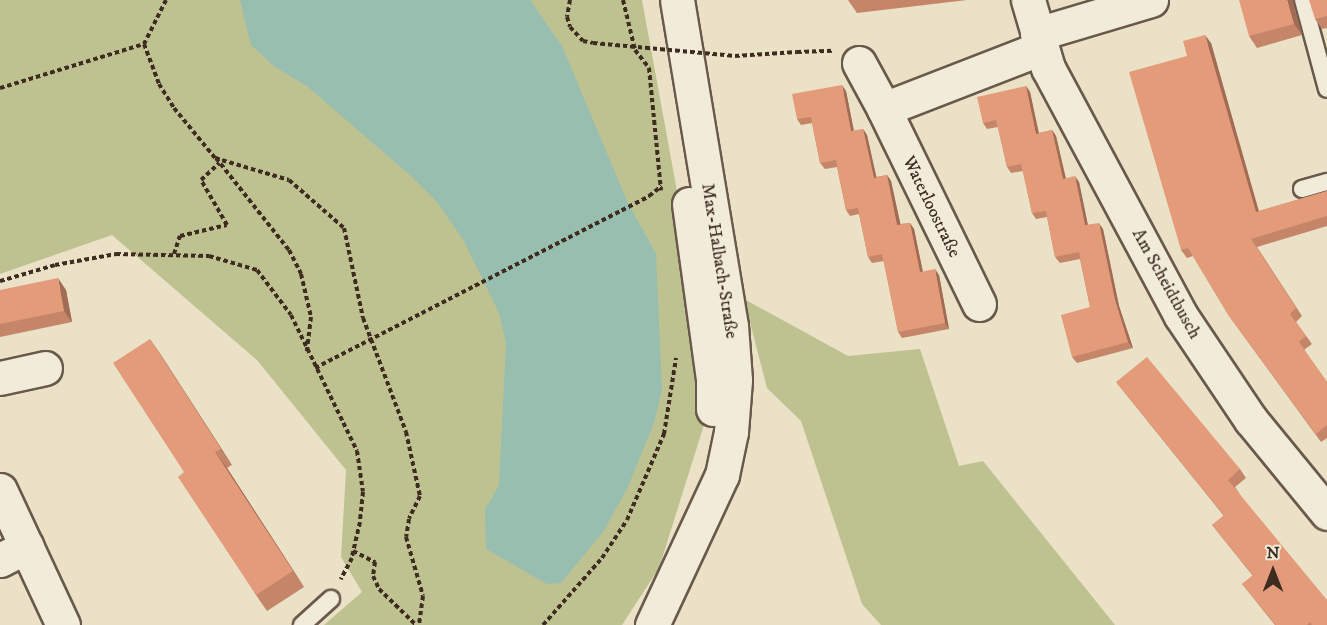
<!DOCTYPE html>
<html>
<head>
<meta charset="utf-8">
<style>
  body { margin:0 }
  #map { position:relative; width:1327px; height:625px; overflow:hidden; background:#eae1c6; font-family:"IM FELL DW Pica",serif }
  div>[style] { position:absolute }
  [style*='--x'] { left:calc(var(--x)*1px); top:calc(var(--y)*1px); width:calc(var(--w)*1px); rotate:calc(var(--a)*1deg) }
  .green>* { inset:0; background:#bec190 }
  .water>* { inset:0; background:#98beb0 }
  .path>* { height:4px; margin-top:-2px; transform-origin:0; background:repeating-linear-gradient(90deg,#3f2c20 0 4.5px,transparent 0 7.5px) }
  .roads { filter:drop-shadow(2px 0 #6a594a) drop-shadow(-2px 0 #6a594a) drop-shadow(0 2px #6a594a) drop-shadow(0 -2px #6a594a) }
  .lane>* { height:16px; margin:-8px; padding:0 8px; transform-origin:8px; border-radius:8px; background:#f1ecda }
  .street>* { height:33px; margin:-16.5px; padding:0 16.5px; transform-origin:16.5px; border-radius:16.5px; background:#f1ecda }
  .path-bridge>* { height:4px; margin-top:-2px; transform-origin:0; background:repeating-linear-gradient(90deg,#3f2c20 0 4.5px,transparent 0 7.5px) }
  .wall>* { inset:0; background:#c48569 }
  .shaded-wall>* { inset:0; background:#a06c55 }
  .building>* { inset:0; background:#e49b7a }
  span { translate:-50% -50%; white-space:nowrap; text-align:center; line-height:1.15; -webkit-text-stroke:4.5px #f1ecda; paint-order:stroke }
  .street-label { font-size:18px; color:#3f2c20 }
  .north { position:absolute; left:1243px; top:541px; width:60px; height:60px; -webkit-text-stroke:4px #f1ecda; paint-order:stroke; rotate:0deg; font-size:16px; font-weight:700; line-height:24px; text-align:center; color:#3f2c20 }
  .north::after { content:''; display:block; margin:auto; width:21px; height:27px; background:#3f2c20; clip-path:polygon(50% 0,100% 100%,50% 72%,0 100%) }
</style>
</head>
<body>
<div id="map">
  <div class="green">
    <i style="clip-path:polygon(0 0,642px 0,714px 393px,659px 568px,622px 625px,324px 625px,362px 592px,341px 557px,346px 470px,257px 360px,112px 235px,0 274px)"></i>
    <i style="clip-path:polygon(744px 299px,848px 356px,920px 349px,959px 466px,983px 461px,1115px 625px,881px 625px,862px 604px,801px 421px,767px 388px)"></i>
  </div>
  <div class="water">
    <i style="clip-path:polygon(240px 0,530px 0,562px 46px,627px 201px,656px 254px,662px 390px,654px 423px,627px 489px,603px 532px,561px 583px,547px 584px,486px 549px,485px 510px,499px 485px,506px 343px,499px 313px,464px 241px,437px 202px,412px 177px,307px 86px,275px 67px,251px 45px)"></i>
  </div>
  <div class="path">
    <i style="--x:166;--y:0;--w:49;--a:116.6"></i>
    <i style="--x:144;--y:44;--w:43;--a:69.4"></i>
    <i style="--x:159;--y:84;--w:28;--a:58"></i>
    <i style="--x:174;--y:108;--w:65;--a:50.6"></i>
    <i style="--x:215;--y:158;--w:77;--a:16.6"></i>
    <i style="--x:289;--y:180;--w:73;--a:41.1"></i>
    <i style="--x:344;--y:228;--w:92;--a:78.1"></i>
    <i style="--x:363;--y:318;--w:122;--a:69.3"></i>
    <i style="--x:406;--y:432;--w:66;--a:77.7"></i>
    <i style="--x:420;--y:496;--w:25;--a:116"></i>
    <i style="--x:409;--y:519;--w:18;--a:99"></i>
    <i style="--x:406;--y:537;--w:61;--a:73.9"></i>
    <i style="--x:423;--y:596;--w:29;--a:98"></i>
    <i style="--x:623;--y:0;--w:51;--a:76.5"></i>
    <i style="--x:635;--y:50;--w:23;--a:52"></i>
    <i style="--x:649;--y:68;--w:123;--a:84.4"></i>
    <i style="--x:797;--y:52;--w:36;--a:-2"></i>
    <i style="--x:0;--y:88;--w:151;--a:-17"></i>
    <i style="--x:216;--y:158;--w:117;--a:51.6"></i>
    <i style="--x:289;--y:250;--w:27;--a:63"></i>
    <i style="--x:301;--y:274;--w:44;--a:76.9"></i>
    <i style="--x:311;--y:317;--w:35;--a:97"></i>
    <i style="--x:174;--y:254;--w:19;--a:-72"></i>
    <i style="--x:180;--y:236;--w:48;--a:-13.2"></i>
    <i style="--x:227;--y:225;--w:52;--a:-120"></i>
    <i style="--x:201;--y:180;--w:25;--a:-43"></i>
    <i style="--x:0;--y:281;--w:57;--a:-16.2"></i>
    <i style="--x:55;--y:265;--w:62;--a:-10.2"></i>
    <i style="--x:116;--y:254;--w:93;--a:1.2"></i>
    <i style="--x:209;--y:256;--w:50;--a:16.3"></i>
    <i style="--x:257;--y:270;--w:56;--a:52.9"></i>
    <i style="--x:291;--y:315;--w:151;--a:64.1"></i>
    <i style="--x:357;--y:451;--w:41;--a:81.7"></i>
    <i style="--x:363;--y:492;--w:30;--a:96"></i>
    <i style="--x:360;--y:522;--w:37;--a:103"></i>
    <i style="--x:352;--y:558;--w:24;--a:118"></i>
    <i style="--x:315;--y:368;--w:376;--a:-27.2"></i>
    <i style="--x:649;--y:196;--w:16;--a:-38"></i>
    <i style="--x:353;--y:551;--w:25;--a:27"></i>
    <i style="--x:375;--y:562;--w:14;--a:98"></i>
    <i style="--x:373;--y:576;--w:14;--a:65"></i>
    <i style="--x:379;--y:589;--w:52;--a:44.2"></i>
    <i style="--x:543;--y:625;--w:89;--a:-48.6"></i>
    <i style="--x:602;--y:558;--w:45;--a:-56.7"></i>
    <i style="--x:627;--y:520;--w:94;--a:-66.7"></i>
    <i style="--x:664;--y:434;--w:77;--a:-81"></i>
  </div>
  <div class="roads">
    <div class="lane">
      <i style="--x:1303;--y:0;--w:92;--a:74.9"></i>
      <i style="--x:1302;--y:189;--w:26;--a:-16"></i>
      <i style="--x:302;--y:625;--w:39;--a:-42"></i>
    </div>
    <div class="street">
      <i style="--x:1028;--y:0;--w:71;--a:73.6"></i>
      <i style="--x:1048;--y:68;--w:281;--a:61.8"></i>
      <i style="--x:1181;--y:316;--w:125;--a:56.1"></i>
      <i style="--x:1251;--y:420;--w:120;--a:50.7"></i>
      <i style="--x:1037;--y:34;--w:119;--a:-16.6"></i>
      <i style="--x:859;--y:63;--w:52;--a:61.5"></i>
      <i style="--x:689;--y:204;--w:178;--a:82.2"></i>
      <i style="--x:713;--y:380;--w:29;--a:90"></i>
      <i style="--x:979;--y:304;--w:217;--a:-116"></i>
      <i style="--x:884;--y:109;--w:168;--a:-21.2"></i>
      <i style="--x:0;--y:378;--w:46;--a:-12.5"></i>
      <i style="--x:0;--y:490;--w:149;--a:65"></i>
      <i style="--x:0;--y:560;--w:30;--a:-27"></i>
      <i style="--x:652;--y:625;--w:166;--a:-65"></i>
      <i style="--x:722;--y:475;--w:44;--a:-78.2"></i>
      <i style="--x:731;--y:432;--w:52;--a:-85.6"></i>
      <i style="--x:735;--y:380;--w:54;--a:-94.2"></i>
      <i style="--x:731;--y:326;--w:330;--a:-99.4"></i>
    </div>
  </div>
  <div class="path-bridge">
    <i style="--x:570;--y:0;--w:17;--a:100"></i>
    <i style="--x:567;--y:17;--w:10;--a:73"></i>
    <i style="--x:570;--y:27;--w:19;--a:47"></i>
    <i style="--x:583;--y:41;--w:10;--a:11"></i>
    <i style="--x:593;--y:43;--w:143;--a:5.2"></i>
    <i style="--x:735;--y:56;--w:62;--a:-3.7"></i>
  </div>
  <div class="wall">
    <i style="clip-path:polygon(848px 0,967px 0,857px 13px)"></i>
    <i style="clip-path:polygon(1327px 0,1327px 28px,1322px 29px,1315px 19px)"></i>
    <i style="clip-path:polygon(1293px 2px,1302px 35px,1257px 48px,1249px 36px)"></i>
    <i style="clip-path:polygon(1211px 43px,1259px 211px,1327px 191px,1327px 226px,1257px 247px,1302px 316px,1296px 322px,1312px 344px,1304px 350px,1327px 382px,1327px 438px,1321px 442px,1229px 316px,1193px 256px,1187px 258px,1181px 250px,1187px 56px)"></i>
    <i style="clip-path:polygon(1026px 86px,1030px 92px,1039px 133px,1052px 130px,1056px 136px,1066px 178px,1079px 182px,1088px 225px,1103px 229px,1119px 306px,1133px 348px,1077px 363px,1072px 357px,1090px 307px,1080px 259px,1060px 263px,1055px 257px,1047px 217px,1036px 219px,1032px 213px,1023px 171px,1011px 173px,1007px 167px,998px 127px,987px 129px,983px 123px)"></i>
    <i style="clip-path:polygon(846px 91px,854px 131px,863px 129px,867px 135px,876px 177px,887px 175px,891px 181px,900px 224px,910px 223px,914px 229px,923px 272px,939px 275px,949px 329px,902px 338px,898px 332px,884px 261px,872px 263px,868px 257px,859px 214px,850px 216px,846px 210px,837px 167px,825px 169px,820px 163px,812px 123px,801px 125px,797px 119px)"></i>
    <i style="clip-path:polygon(0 290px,66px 290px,72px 322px,0 337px)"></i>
    <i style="clip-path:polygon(150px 339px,232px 465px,227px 468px,304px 587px,267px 611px,256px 595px,184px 472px)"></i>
    <i style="clip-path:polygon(1116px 382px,1240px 469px,1246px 478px,1235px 487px,1327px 625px,1275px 625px,1242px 584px,1253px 576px,1212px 525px,1224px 516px)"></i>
  </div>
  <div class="shaded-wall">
    <i style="clip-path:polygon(1287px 0,1294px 0,1293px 2px,1302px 35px,1294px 24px)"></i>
    <i style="clip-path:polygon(1205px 35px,1211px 43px,1261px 220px,1256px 212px)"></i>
    <i style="clip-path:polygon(842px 85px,846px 91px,855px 137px,851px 131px)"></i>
    <i style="clip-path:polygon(1026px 86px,1030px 92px,1040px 140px,1036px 134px)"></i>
    <i style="clip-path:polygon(863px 129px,867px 135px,878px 184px,874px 178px)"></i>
    <i style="clip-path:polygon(1052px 130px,1056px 136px,1067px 185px,1063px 179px)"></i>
    <i style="clip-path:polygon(887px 175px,891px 181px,902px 231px,897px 225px)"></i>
    <i style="clip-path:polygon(1075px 176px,1079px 182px,1089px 231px,1085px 225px)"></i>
    <i style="clip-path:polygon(910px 223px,914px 229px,924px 278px,920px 272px)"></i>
    <i style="clip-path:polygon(1099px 223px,1103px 229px,1119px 306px,1133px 348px,1128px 342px,1115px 300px)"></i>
    <i style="clip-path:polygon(935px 269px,939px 275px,949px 329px,945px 323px)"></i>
    <i style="clip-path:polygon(58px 278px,66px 290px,72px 322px,64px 311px)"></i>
    <i style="clip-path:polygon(150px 339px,161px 355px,232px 465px,221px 449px)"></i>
    <i style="clip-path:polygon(215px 452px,227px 468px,304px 587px,293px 571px)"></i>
  </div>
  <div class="building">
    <i style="clip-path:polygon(1239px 0,1287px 0,1294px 24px,1249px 36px)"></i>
    <i style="clip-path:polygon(1309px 0,1327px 0,1327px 16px,1315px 19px)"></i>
    <i style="clip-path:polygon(1205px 35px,1256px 212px,1327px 191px,1327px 216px,1251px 239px,1296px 308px,1290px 314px,1306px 336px,1299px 342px,1327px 382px,1327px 425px,1316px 434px,1229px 316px,1188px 248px,1181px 250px,1129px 72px,1187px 56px,1183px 41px)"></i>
    <i style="clip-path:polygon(842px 85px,851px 131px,863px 129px,874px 178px,887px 175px,897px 225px,910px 223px,920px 272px,935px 269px,945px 323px,898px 332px,882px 254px,868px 257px,858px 208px,846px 210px,836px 160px,820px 163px,811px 117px,797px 119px,792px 94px)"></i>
    <i style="clip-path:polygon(1026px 86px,1036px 134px,1052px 130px,1063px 179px,1075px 176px,1085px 225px,1099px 223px,1115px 300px,1128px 342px,1072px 357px,1061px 315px,1090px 307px,1079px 252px,1055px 257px,1046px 211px,1032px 213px,1021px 164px,1007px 167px,996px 120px,983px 123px,977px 97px)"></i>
    <i style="clip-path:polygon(58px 278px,64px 311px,0 324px,0 290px)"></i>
    <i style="clip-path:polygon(150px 339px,221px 449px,215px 452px,293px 571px,256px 595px,178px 477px,184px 472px,113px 363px)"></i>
    <i style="clip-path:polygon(1147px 357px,1240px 469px,1228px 480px,1327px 600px,1327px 625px,1312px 625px,1310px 622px,1307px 625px,1276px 625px,1242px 584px,1253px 575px,1212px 525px,1224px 515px,1116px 382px)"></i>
  </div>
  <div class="street-label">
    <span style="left:931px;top:207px;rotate:64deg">Waterloostraße</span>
    <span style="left:719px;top:261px;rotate:81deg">Max-Halbach-Straße</span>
    <span style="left:1166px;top:284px;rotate:61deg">Am Scheidtbusch</span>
  </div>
  <div class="north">N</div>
</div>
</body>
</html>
